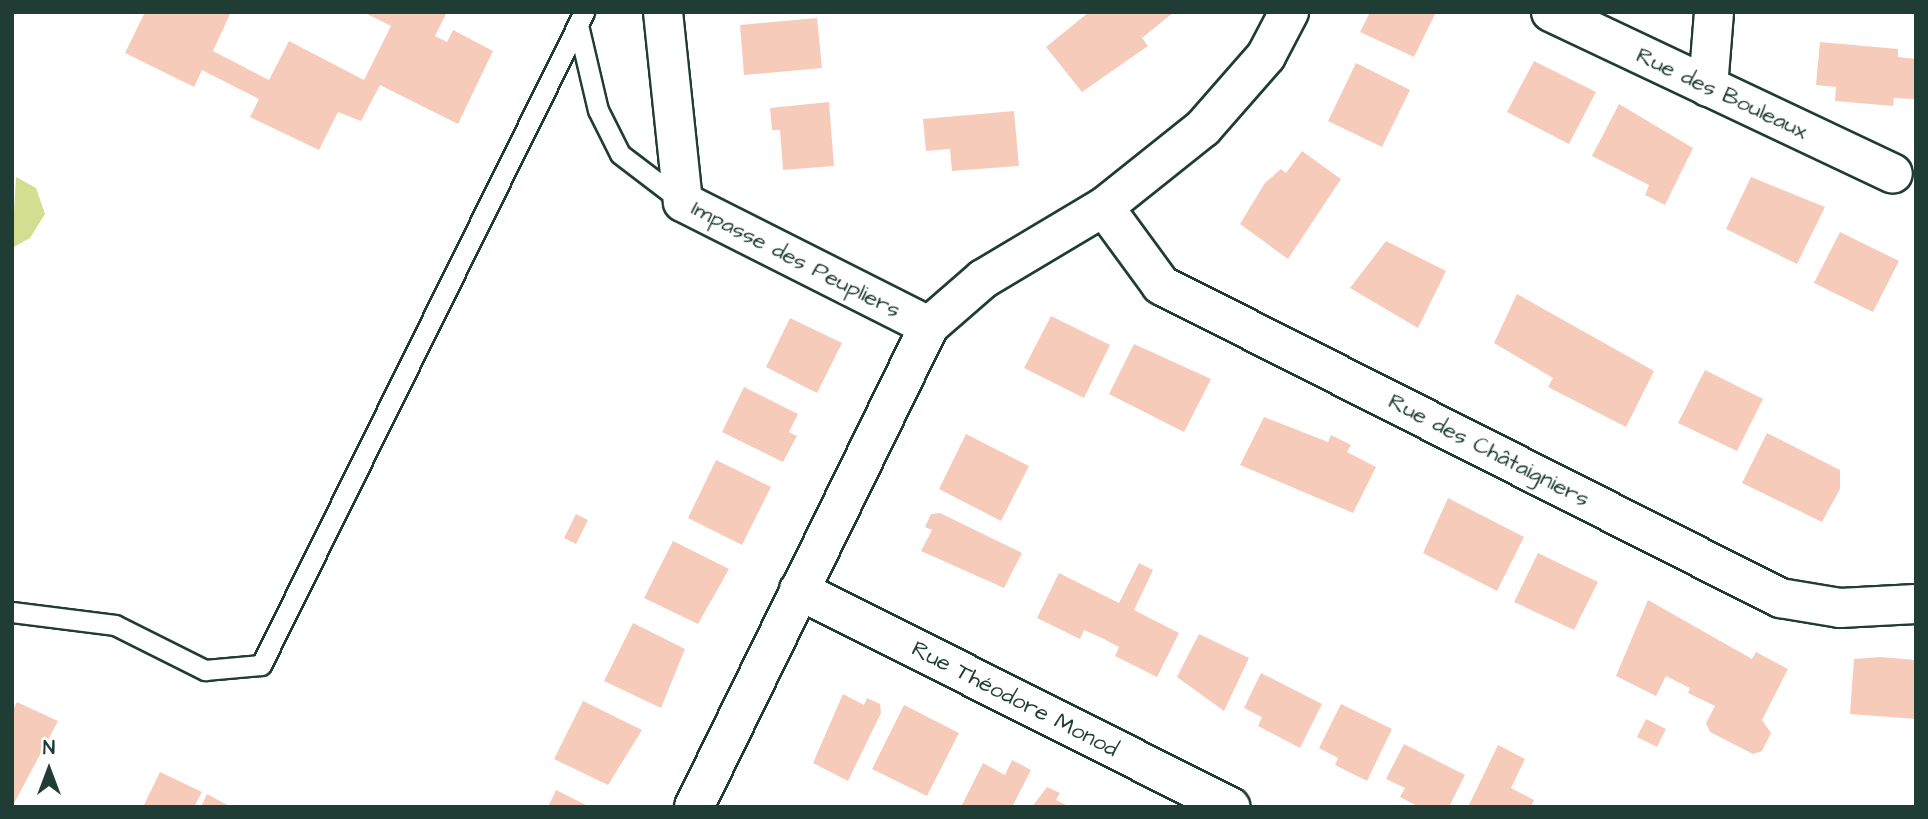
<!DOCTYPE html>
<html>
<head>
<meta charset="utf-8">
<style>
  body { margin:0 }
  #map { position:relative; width:1928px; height:819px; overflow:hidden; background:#fff; font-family:"Architects Daughter",sans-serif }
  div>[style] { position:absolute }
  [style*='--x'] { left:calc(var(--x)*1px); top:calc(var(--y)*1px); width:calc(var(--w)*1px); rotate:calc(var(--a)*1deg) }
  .green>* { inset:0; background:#d3de90 }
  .building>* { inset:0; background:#f7cbba }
  .roads { filter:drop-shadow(2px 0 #1f3d34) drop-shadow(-2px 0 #1f3d34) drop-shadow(0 2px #1f3d34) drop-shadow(0 -2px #1f3d34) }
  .lane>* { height:19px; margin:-9.5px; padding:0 9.5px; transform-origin:9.5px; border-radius:9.5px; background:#fff }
  .street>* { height:38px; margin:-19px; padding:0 19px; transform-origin:19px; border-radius:19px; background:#fff }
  span { translate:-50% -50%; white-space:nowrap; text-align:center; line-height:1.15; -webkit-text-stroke:7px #fff; paint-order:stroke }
  .street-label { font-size:23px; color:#1f3d34 }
  .frame { position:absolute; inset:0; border:14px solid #1f3d34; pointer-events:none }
  .north { position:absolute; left:14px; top:735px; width:70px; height:70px; -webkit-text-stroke:5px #fff; paint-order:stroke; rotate:0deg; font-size:19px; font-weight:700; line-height:28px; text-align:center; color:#1f3d34 }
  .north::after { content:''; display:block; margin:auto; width:24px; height:32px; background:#1f3d34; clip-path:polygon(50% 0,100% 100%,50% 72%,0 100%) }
</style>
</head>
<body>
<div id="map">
  <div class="green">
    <i style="clip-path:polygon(16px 177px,36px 188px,45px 214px,30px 238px,12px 248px)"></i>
  </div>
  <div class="building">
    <i style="clip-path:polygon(145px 12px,231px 12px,213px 51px,269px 80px,289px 41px,364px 80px,391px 26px,363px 12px,447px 12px,435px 36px,447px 42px,453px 30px,493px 51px,458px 124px,380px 85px,361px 121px,338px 112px,319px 150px,250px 117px,259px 99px,202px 70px,194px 87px,125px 53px)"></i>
    <i style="clip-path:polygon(1089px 12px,1174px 12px,1142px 38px,1148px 46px,1082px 92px,1046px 47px)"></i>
    <i style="clip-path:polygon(1370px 12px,1436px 12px,1414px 57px,1360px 32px)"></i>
    <i style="clip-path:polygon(817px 18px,822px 68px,744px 75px,740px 25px)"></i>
    <i style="clip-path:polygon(1820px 42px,1898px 49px,1898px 57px,1916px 59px,1914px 99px,1894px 98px,1893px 106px,1835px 101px,1836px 87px,1816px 85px)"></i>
    <i style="clip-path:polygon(1534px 61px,1596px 92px,1569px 144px,1507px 112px)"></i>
    <i style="clip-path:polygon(1356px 63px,1410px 90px,1382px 147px,1328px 121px)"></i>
    <i style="clip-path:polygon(829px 102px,834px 166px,783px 170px,780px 130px,772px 130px,770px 108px)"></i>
    <i style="clip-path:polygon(1619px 104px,1693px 148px,1665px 205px,1645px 195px,1649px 185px,1592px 156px)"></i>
    <i style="clip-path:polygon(1014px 111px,1019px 166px,952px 171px,950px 149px,926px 151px,923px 119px)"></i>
    <i style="clip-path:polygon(1302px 151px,1341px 179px,1288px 259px,1240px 224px,1265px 183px,1281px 169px,1286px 173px)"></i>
    <i style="clip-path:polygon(1751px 177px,1825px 207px,1797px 264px,1726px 229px)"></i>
    <i style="clip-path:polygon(1840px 232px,1899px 261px,1873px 312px,1814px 283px)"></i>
    <i style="clip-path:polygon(1386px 241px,1446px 271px,1418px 328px,1350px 288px)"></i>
    <i style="clip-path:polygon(1517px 294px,1654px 371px,1626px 427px,1548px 387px,1553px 378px,1494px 343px)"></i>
    <i style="clip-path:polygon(1051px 316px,1110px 345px,1084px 398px,1024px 368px)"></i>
    <i style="clip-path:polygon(790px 318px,842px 343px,817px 393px,766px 367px)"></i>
    <i style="clip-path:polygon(1134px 344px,1211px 379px,1184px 432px,1109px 394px)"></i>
    <i style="clip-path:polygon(1705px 370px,1763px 399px,1737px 451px,1678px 423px)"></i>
    <i style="clip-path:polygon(744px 387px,798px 414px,789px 432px,797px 436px,783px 462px,722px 432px)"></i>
    <i style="clip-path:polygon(1264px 417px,1328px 442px,1331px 435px,1351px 445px,1347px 452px,1376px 467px,1353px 513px,1240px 465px)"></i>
    <i style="clip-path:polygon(1767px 433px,1840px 470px,1840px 489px,1822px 522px,1742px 483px)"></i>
    <i style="clip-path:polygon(966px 434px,1029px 466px,1001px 521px,939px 489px)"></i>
    <i style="clip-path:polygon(716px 460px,771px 487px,742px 545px,688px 518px)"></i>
    <i style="clip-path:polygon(1448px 498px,1524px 537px,1497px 591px,1423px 553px)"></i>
    <i style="clip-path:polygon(940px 513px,1022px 553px,1004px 588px,921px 551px,932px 530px,925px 527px,931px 514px)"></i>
    <i style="clip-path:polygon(576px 514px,588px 520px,576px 544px,564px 538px)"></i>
    <i style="clip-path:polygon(673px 541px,729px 569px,698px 624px,644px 598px)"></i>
    <i style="clip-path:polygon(1538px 553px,1598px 582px,1574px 630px,1514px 602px)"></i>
    <i style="clip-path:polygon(1139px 563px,1153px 570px,1134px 610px,1179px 633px,1157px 677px,1115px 656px,1119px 647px,1102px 638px,1084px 630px,1080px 639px,1037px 618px,1059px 573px,1119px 603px)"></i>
    <i style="clip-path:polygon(1648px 600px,1752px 659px,1756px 652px,1788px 669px,1762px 720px,1771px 733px,1762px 751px,1753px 754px,1710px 732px,1706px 723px,1715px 706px,1688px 693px,1690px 688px,1666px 676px,1656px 696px,1616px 676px)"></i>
    <i style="clip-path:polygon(633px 623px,685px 649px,661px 708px,604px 681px)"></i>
    <i style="clip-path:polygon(1199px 634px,1249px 658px,1224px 711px,1177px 677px)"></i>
    <i style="clip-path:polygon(1881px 657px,1916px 660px,1916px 719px,1850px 714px,1854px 659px)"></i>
    <i style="clip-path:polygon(1261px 673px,1322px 704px,1300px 748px,1258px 726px,1262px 717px,1244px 708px)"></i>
    <i style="clip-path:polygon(843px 694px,864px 705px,867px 698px,880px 704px,881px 713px,848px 781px,813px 763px)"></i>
    <i style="clip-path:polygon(583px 701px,642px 730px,608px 785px,554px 759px)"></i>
    <i style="clip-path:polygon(17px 702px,58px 721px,12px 807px,12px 712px)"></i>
    <i style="clip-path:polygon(1341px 704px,1392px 729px,1367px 781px,1335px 765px,1338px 758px,1319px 748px)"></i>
    <i style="clip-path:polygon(904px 705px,959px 733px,927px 796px,872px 769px)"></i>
    <i style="clip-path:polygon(1646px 719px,1666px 729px,1657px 747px,1637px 737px)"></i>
    <i style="clip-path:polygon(1404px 744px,1465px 775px,1449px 807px,1419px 807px,1400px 797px,1405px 788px,1386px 779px)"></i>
    <i style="clip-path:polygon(1498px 745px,1525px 759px,1511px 788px,1534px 800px,1531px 807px,1468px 807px)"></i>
    <i style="clip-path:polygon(1012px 760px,1031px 770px,1012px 807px,961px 807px,983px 763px,1005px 775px)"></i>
    <i style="clip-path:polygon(160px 772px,202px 792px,194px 807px,143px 807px)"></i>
    <i style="clip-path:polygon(1047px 787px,1060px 793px,1056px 800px,1070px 807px,1032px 807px)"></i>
    <i style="clip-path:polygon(556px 790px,590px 807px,548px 807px)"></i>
    <i style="clip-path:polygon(207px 794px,231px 807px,201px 807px)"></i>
  </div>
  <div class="roads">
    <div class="lane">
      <i style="--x:578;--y:25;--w:87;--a:76.8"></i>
      <i style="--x:598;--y:110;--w:49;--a:63.4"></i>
      <i style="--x:620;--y:154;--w:79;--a:37.3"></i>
      <i style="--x:12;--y:612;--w:104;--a:7.2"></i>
      <i style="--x:115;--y:625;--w:101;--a:26.6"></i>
      <i style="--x:205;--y:670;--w:56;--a:-5.1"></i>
      <i style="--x:261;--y:665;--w:729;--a:-63.68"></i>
    </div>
    <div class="street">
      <i style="--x:663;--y:12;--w:191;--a:84"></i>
      <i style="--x:683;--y:202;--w:275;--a:26.8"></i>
      <i style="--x:1551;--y:12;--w:378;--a:25.3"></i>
      <i style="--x:1708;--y:87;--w:75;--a:-85.4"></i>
      <i style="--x:1104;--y:207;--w:97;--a:53.8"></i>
      <i style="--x:1161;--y:285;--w:694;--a:26.82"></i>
      <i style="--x:1780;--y:598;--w:61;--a:9.5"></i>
      <i style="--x:1840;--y:608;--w:76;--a:-3"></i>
      <i style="--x:799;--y:590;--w:483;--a:26.7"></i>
      <i style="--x:694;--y:807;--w:535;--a:-63.96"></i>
      <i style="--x:929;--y:326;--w:72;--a:-41"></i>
      <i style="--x:983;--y:279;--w:141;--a:-30.8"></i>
      <i style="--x:1104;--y:207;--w:127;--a:-38.6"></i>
      <i style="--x:1203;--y:128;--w:96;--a:-48.8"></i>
      <i style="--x:1266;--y:56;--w:50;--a:-62.4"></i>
    </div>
  </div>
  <div class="street-label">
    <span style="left:1722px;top:93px;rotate:25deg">Rue des Bouleaux</span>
    <span style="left:796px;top:259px;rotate:27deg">Impasse des Peupliers</span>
    <span style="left:1489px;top:450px;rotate:27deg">Rue des Châtaigniers</span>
    <span style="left:1015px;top:699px;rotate:27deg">Rue Théodore Monod</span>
  </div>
  <div class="frame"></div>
  <div class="north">N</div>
</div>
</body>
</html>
